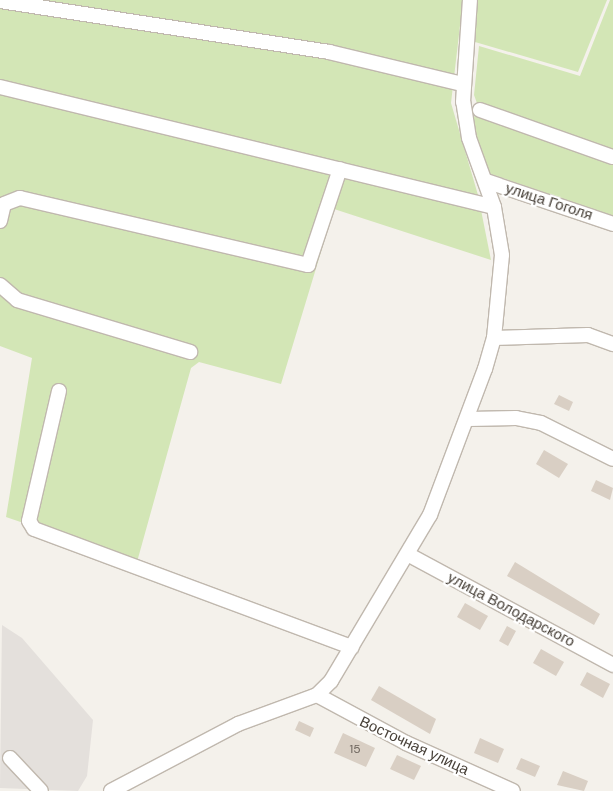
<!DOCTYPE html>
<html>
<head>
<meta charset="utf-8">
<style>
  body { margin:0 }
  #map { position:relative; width:613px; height:791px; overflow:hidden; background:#f4f1eb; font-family:"DM Sans",sans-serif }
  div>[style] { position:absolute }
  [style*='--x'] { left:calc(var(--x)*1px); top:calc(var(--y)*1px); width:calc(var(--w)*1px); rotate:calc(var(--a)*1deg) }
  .industrial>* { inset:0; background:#e4e0dc }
  .green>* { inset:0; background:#d3e6b6 }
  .building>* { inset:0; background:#d9cfc4 }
  .roads { filter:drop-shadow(1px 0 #c0b8ae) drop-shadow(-1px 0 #c0b8ae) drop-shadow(0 1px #c0b8ae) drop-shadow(0 -1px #c0b8ae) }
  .minor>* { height:14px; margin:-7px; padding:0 7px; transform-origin:7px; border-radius:7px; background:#fff }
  span { translate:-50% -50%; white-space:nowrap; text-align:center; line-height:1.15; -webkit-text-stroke:4.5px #fff; paint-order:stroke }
  .number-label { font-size:12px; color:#6c645c }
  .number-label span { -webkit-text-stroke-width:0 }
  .street-label { font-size:15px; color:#484139 }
</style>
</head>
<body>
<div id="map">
  <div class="industrial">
    <i style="clip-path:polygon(2px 625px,22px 638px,93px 720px,87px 776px,78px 791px,0 788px)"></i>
  </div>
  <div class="green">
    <i style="clip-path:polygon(0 0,463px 0,451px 103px,478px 195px,491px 260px,334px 209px,281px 384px,199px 362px,191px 368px,137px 562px,6px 517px,32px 358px,0 346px)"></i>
    <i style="clip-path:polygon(477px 0,607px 0,578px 72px,475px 42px)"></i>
    <i style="clip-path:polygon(610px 0,613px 0,613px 216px,488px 173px,472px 123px,478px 106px,474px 95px,479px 46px,580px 76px)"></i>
  </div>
  <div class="building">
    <i style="clip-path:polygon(559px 395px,573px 402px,569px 411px,554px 404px)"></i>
    <i style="clip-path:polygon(544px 450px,568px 464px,559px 478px,536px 464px)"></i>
    <i style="clip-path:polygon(596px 480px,613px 488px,610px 500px,591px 491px)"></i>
    <i style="clip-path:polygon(515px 562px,600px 614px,594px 625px,507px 576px)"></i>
    <i style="clip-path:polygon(465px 603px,488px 616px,480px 630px,457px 617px)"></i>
    <i style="clip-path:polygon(507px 626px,516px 631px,508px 646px,499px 641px)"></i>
    <i style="clip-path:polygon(541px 649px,564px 662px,556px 676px,533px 663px)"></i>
    <i style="clip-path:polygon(587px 672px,610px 684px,603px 698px,580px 685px)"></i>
    <i style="clip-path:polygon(379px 686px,436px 719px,430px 734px,371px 700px)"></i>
    <i style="clip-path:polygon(299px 721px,314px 728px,310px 737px,295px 730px)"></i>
    <i style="clip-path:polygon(343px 733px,375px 748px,366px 767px,334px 753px)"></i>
    <i style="clip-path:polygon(480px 738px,504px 749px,498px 763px,474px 753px)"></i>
    <i style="clip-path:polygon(397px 755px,421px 766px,414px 780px,390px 769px)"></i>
    <i style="clip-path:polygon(521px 758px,540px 766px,535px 777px,516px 769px)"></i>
    <i style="clip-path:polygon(563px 771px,588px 781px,584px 791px,557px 785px)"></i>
  </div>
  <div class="roads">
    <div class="minor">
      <i style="--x:0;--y:1;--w:333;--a:8.8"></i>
      <i style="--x:329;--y:52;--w:137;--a:13.5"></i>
      <i style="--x:0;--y:87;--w:508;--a:13.65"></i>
      <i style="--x:480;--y:110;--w:141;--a:19.5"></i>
      <i style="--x:486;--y:181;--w:134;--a:18.7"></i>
      <i style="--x:0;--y:221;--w:17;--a:-77"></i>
      <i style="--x:4;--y:204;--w:17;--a:-21"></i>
      <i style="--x:20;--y:198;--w:296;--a:13.1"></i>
      <i style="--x:308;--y:265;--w:101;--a:-71.6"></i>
      <i style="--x:0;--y:285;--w:23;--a:41"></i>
      <i style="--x:17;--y:300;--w:181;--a:16.7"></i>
      <i style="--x:494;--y:338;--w:94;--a:-1.8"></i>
      <i style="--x:588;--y:335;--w:27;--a:20"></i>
      <i style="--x:59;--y:391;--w:133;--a:103"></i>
      <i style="--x:29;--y:521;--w:9;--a:58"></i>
      <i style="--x:34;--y:529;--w:339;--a:20.4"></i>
      <i style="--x:469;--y:419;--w:47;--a:-1.2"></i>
      <i style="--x:516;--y:418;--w:25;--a:11"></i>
      <i style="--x:541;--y:423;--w:80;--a:26.6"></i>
      <i style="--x:409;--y:555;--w:232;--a:28.3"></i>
      <i style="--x:317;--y:695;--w:101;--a:28.3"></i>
      <i style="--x:406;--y:743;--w:117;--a:24.2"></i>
      <i style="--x:10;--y:758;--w:45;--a:46.8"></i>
      <i style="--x:111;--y:791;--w:144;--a:-27.8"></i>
      <i style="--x:238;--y:724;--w:84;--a:-20.2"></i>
      <i style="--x:317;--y:695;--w:20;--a:-45"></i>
      <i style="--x:331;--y:681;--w:193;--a:-59.2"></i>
      <i style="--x:430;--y:515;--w:156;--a:-69.4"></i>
      <i style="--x:485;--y:369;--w:32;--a:-74"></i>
      <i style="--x:494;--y:338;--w:83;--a:-84.5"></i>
      <i style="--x:502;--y:255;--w:49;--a:-99.5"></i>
      <i style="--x:494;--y:207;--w:73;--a:-109.9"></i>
      <i style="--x:469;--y:138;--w:36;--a:-99"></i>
      <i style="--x:463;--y:102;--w:102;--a:-86.1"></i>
    </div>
  </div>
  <div class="number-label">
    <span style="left:355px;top:750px">15</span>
  </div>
  <div class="street-label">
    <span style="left:549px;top:202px;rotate:18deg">улица Гоголя</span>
    <span style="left:511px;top:610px;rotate:28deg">улица Володарского</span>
    <span style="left:414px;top:746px;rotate:25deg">Восточная улица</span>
  </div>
</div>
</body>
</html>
